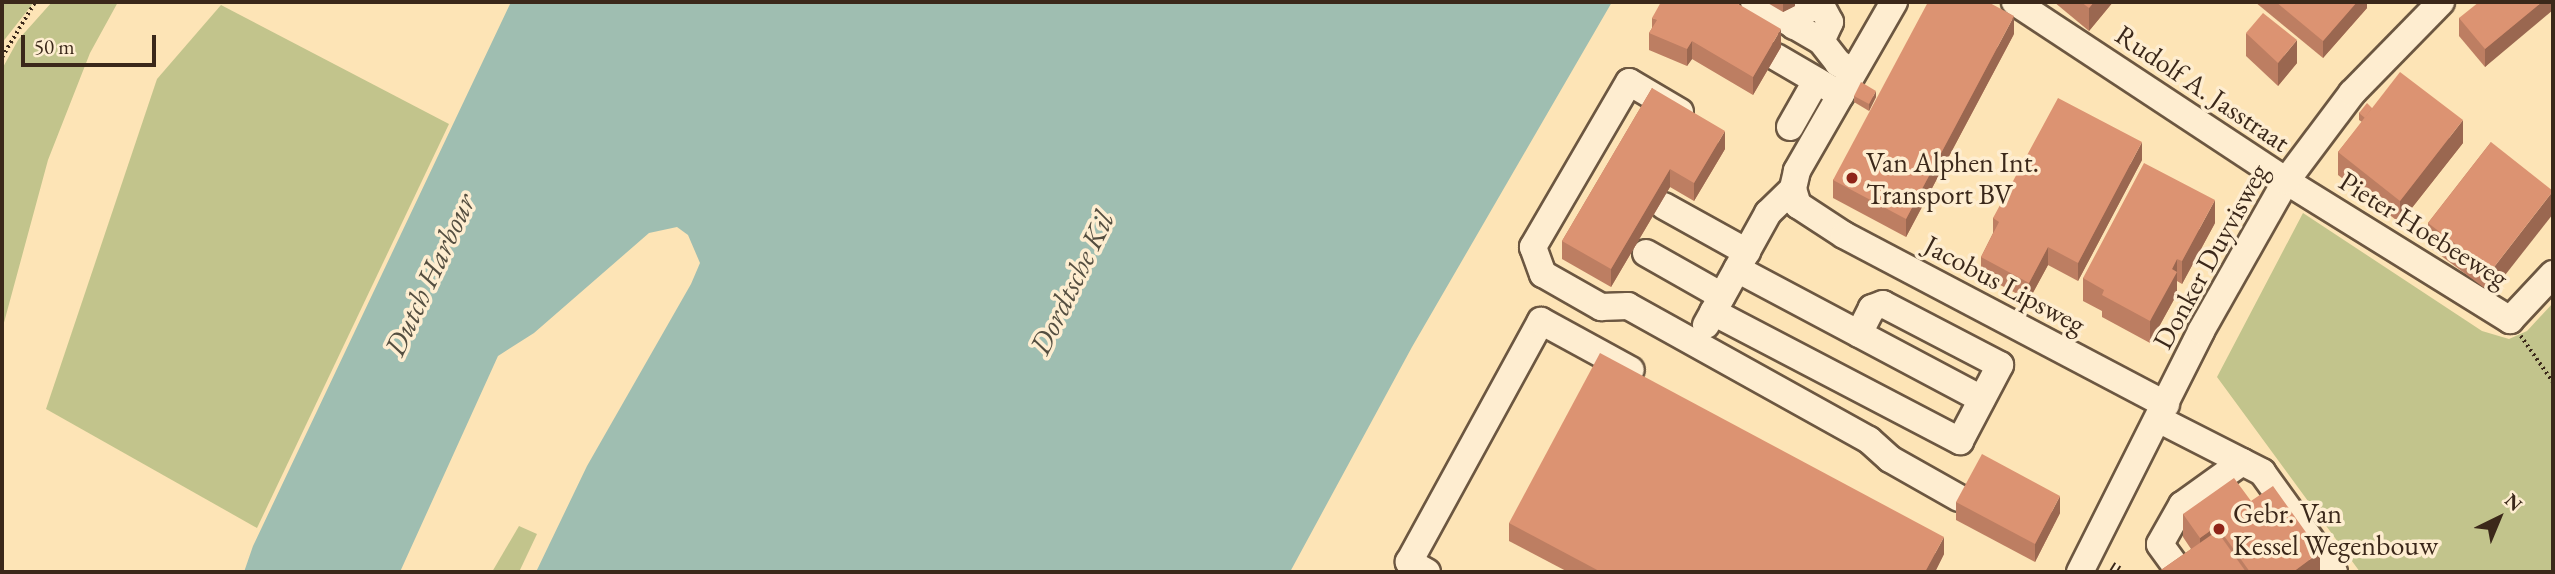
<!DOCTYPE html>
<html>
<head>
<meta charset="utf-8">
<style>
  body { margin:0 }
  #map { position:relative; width:2555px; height:574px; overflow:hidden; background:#fde4b6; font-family:"EB Garamond",serif }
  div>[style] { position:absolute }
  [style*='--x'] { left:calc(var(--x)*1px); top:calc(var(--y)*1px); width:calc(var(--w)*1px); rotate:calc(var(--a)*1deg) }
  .green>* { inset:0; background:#c2c48c }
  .water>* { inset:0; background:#9fbeb1 }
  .path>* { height:3.5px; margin-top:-1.75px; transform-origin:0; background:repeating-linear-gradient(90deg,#3b281a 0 2px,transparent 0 5.5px) }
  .roads { filter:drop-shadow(2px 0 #6c5741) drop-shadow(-2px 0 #6c5741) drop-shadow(0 2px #6c5741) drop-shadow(0 -2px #6c5741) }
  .minor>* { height:26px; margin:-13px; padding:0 13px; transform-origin:13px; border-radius:13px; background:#feedd0 }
  .rail>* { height:8px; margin-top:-4px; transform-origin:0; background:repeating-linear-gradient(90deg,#feedd0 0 16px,#3b281a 0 32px); box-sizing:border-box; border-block:2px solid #3b281a }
  .wall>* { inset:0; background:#bd7e62 }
  .shaded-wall>* { inset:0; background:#9a6750 }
  .building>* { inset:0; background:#dc9372 }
  .dots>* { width:19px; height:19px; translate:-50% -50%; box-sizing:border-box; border:4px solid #feedd0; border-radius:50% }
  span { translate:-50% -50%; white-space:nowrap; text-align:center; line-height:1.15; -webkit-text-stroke:7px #feedd0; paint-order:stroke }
  .street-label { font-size:28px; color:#3b281a }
  .poi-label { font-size:28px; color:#3b281a }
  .left { translate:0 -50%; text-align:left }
  .water-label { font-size:30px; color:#544e40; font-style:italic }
  .frame { position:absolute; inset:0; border:4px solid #3b281a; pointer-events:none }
  .north { position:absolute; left:2464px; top:483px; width:70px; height:70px; -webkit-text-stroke:5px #feedd0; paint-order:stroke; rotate:43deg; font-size:19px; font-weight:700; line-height:28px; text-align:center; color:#3b281a }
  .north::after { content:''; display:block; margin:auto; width:24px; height:32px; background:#3b281a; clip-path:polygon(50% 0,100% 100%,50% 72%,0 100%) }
  .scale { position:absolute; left:21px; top:35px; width:135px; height:32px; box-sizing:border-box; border:4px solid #3b281a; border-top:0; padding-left:9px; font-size:21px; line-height:24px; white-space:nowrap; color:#3b281a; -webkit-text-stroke:5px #feedd0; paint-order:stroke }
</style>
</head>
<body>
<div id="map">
  <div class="green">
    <i style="clip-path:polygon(2px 2px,34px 2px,2px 43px)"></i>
    <i style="clip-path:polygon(52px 2px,118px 2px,90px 53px,48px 160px,2px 330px,2px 69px,18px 40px)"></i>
    <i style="clip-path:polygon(221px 5px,449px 124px,257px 528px,46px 409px,157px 79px)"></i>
    <i style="clip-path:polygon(2303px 213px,2482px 331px,2509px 339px,2527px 331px,2553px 303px,2553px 572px,2360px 572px,2217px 377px)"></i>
    <i style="clip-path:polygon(519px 526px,537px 534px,519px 572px,492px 572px)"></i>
  </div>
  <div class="water">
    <i style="clip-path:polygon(511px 2px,1612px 2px,1412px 347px,1290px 572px,536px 572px,587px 466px,691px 284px,700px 263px,688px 235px,677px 227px,649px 233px,534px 333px,498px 356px,400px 572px,244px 572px,253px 546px)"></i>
  </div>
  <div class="path">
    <i style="--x:2;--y:57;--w:64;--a:-59"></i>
    <i style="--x:2521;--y:336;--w:56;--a:55.2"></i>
  </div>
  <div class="roads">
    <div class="minor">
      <i style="--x:1754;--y:2;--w:78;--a:30.2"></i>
      <i style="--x:1821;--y:41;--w:28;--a:52"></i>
      <i style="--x:1838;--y:63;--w:17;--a:31"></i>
      <i style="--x:1894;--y:2;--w:195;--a:119.9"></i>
      <i style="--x:1797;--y:171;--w:18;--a:103"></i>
      <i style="--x:1793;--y:189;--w:17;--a:73"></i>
      <i style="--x:1798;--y:205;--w:55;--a:33.1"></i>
      <i style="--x:1844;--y:235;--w:364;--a:27.8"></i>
      <i style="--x:2015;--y:2;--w:325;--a:33.4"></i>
      <i style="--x:2286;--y:181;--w:264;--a:31.8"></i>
      <i style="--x:2510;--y:320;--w:63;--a:-46.9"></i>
      <i style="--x:1794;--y:26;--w:21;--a:-55"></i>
      <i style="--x:1806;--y:9;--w:16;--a:-7"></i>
      <i style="--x:1822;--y:7;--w:17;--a:62"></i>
      <i style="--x:1830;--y:22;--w:21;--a:115"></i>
      <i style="--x:1776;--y:57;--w:75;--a:30.3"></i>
      <i style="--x:1680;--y:112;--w:59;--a:-149.5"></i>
      <i style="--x:1629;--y:82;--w:191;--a:120.2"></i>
      <i style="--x:1533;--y:247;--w:29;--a:70"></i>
      <i style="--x:1543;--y:274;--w:67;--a:29.6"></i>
      <i style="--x:1601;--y:307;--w:27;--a:-2"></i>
      <i style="--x:1628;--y:306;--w:276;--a:29.1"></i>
      <i style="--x:1869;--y:440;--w:28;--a:42"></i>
      <i style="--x:1890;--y:459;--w:79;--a:29.5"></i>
      <i style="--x:1790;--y:127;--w:53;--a:-60.5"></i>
      <i style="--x:1664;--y:206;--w:95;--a:29"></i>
      <i style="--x:1646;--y:253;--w:87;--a:29.5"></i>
      <i style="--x:1737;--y:269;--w:277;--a:28"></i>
      <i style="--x:1713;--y:312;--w:279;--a:27.6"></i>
      <i style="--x:1960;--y:441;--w:86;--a:-62.2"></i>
      <i style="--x:2000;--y:365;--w:132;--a:-152.5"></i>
      <i style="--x:1883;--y:304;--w:12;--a:160"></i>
      <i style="--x:1872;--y:308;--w:29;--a:117"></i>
      <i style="--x:1706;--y:325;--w:128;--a:-61"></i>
      <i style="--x:1768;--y:213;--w:35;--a:-44"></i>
      <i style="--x:2158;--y:419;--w:117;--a:27"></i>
      <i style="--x:2262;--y:472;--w:123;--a:54.2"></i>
      <i style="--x:1427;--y:572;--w:21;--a:-151"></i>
      <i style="--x:1409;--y:562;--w:275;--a:-61.3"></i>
      <i style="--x:1541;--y:321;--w:102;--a:28.6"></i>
      <i style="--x:2080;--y:572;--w:270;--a:-63.3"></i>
      <i style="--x:2201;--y:331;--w:172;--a:-60.5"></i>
      <i style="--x:2286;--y:181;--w:110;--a:-53.1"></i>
      <i style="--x:2352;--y:93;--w:127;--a:-45.6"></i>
      <i style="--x:2180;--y:572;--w:34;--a:-126"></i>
      <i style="--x:2160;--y:544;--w:45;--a:-60.6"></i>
      <i style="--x:2182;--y:505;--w:74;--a:-35.6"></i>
    </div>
  </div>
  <div class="rail">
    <i style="--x:2113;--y:572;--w:9;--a:-58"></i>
  </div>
  <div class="wall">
    <i style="clip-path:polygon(1766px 2px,1795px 2px,1795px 6px,1783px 12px)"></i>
    <i style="clip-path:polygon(2054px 2px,2113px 2px,2089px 31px)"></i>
    <i style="clip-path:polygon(2255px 2px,2367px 2px,2367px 8px,2323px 58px)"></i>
    <i style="clip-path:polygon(2553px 2px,2485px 67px,2459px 36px,2459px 18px)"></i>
    <i style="clip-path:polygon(1652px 18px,1781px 47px,1753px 95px,1692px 59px,1687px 66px,1649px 50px,1649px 33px,1652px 28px)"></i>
    <i style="clip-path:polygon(2246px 33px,2297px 63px,2278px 86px,2246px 56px)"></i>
    <i style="clip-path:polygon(2014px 34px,1906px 237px,1833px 198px,1833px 180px)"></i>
    <i style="clip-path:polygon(1652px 88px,1725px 149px,1694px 201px,1670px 187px,1611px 287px,1562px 259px,1562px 241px)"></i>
    <i style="clip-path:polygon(1854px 96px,1876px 97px,1869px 111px,1854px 102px)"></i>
    <i style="clip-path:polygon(2372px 108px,2463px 143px,2400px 223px,2338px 175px,2338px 152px,2362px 122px,2359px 120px,2359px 113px)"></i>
    <i style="clip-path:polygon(2491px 142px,2491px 293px,2428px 246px,2428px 223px)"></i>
    <i style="clip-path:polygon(2142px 160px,2078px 281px,2048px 265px,2029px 300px,1981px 275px,1981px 257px,1993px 233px,1993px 218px)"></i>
    <i style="clip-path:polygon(2215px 223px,2182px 284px,2177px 281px,2177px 294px,2150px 343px,2102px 317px,2102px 311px,2083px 301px,2083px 278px)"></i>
    <i style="clip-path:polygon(2251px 501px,2320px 572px,2161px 572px,2161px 570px,2191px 549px,2183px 537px,2183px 514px)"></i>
    <i style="clip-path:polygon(1956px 502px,2060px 513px,2035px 562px,1956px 520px)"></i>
    <i style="clip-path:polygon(1509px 523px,1944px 554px,1935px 572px,1568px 572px,1509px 541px)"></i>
  </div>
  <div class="shaded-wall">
    <i style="clip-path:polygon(1783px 2px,1795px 2px,1795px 6px,1783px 12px)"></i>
    <i style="clip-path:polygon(2094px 2px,2113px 2px,2089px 31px,2089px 8px)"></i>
    <i style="clip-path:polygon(2357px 2px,2367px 2px,2367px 8px,2323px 58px,2323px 41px)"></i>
    <i style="clip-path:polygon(2542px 2px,2553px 2px,2553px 10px,2485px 67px,2485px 49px)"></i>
    <i style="clip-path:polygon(2014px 16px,2014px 34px,1906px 237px,1906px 219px)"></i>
    <i style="clip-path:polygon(1781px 29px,1781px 47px,1753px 95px,1753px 77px)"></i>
    <i style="clip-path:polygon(2297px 40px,2297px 63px,2278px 86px,2278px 63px)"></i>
    <i style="clip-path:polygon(1692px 41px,1692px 59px,1687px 66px,1687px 49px)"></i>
    <i style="clip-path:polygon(1876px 91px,1876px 97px,1869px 111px,1869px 104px)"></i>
    <i style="clip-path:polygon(2463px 120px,2463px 143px,2400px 223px,2400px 201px)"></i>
    <i style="clip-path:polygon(1725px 131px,1725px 149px,1694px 201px,1694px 183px)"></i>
    <i style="clip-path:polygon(2142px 142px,2142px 160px,2078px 281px,2078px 263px)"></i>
    <i style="clip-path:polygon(1670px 169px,1670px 187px,1611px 287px,1611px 269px)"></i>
    <i style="clip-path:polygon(2553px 191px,2553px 214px,2491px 293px,2491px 271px)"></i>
    <i style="clip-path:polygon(2215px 200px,2215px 223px,2182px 284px,2182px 261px)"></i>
    <i style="clip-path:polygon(2048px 247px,2048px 265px,2029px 300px,2029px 283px)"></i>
    <i style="clip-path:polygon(2177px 259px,2177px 294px,2150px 343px,2150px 321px,2172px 269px)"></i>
    <i style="clip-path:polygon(2060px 496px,2060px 513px,2035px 562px,2035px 544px)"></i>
    <i style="clip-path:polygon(2217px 526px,2217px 548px,2200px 560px,2200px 538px)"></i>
    <i style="clip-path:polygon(1944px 537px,1944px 554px,1935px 572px,1925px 572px)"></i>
    <i style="clip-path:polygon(2320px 552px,2320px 572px,2293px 572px)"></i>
  </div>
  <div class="building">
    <i style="clip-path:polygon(1661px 2px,1735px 2px,1781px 29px,1753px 77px,1692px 41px,1687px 49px,1649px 33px,1657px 20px,1652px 18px)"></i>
    <i style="clip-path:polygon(1928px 2px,1988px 2px,2014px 16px,1906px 219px,1833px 180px)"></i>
    <i style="clip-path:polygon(2081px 2px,2094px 2px,2089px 8px)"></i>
    <i style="clip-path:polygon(2276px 2px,2357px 2px,2323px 41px)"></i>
    <i style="clip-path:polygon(2479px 2px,2542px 2px,2485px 49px,2459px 18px)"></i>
    <i style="clip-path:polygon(2263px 13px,2297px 40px,2278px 63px,2246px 33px)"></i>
    <i style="clip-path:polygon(2400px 72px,2463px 120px,2400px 201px,2338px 152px)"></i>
    <i style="clip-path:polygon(1861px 82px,1876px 91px,1869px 104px,1854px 96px)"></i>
    <i style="clip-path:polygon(1652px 88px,1725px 131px,1694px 183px,1670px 169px,1611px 269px,1562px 241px)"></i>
    <i style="clip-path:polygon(2058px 98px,2142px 142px,2078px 263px,2048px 247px,2029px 283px,1981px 257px,1999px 222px,1993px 218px)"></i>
    <i style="clip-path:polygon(2367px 103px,2372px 108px,2365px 118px,2359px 113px)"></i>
    <i style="clip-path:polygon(2491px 142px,2553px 191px,2491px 271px,2428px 223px)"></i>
    <i style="clip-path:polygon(2144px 163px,2215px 200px,2182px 261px,2177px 259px,2172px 269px,2177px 272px,2150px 321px,2102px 295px,2104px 290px,2083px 278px)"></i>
    <i style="clip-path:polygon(1600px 353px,1944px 537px,1925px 572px,1601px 572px,1509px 523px)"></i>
    <i style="clip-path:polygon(1982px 454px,2060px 496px,2035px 544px,1956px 502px)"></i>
    <i style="clip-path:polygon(2234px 478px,2251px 501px,2273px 486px,2320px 552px,2293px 572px,2250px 572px,2217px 526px,2200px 538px,2183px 514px)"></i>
    <i style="clip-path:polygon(2217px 531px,2246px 572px,2163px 572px,2161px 570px)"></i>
  </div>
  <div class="dots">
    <i style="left:1852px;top:178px;background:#8f2418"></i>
    <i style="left:2219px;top:529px;background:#8f2418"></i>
  </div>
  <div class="street-label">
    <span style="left:2203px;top:88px;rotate:34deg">Rudolf A. Jasstraat</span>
    <span style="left:2424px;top:229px;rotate:32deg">Pieter Hoebeeweg</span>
    <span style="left:2210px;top:256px;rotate:-61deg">Donker Duyvisweg</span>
    <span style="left:2005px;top:284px;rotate:28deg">Jacobus Lipsweg</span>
  </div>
  <div class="poi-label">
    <span class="left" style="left:1866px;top:178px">Van Alphen Int.<br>Transport BV</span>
    <span class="left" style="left:2233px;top:529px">Gebr. Van<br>Kessel Wegenbouw</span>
  </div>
  <div class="water-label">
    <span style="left:430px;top:275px;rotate:-65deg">Dutch Harbour</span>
    <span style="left:1072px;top:283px;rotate:-64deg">Dordtsche Kil</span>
  </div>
  <div class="frame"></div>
  <div class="north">N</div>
  <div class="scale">50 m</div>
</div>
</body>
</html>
